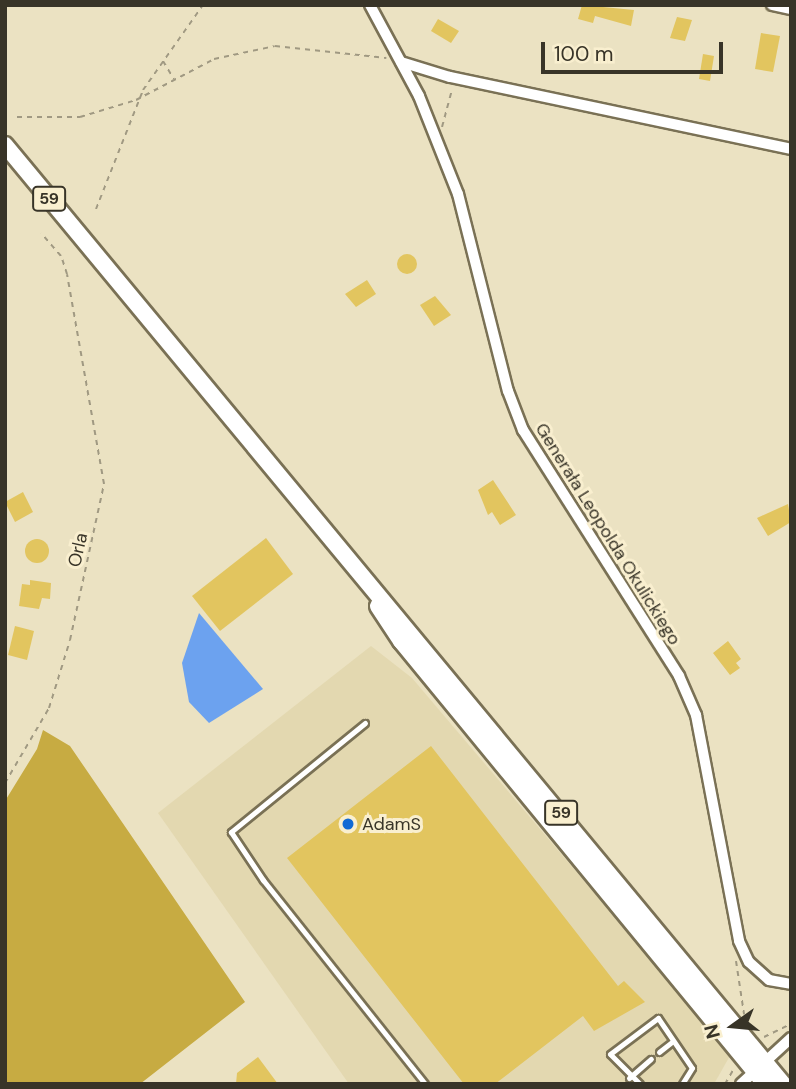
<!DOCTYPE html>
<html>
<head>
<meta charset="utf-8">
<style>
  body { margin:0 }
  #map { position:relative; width:796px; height:1089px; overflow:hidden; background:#ebe2c2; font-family:"DM Sans",sans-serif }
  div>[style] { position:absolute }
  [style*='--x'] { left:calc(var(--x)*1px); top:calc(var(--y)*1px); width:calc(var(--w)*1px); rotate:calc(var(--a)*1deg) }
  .built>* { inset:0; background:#e3d8b0 }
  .forest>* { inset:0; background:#c7ab42 }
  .water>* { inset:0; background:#6ca2ef }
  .building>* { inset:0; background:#e2c55f }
  .round { border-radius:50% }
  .path>* { height:2px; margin-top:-1px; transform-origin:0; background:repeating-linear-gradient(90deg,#a09982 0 5px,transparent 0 10px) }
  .roads { filter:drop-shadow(2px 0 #7a7155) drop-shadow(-2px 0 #7a7155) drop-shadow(0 2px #7a7155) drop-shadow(0 -2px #7a7155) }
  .service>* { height:5px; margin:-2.5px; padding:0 2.5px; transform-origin:2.5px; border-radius:2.5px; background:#fff }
  .minor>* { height:10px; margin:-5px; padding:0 5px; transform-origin:5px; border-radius:5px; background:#fff }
  .primary>* { height:16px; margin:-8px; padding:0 8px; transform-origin:8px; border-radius:8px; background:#fff }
  .dots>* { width:19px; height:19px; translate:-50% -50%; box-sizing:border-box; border:4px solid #f9efcf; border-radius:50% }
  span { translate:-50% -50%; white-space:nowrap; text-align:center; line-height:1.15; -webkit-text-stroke:6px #f9efcf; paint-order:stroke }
  .shield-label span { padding:2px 5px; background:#f9efcf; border:2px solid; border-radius:5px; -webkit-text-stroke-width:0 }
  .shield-label { font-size:16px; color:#383428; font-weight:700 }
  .street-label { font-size:18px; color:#383428 }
  .poi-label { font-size:18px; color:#383428 }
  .left { translate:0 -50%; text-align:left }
  .frame { position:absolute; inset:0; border:7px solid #383428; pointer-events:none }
  .north { position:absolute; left:698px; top:991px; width:70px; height:70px; -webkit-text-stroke:5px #f9efcf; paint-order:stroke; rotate:255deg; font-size:19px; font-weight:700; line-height:28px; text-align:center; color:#383428 }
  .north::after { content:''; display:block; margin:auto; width:24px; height:32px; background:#383428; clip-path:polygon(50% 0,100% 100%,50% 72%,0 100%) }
  .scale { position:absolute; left:541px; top:42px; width:182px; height:32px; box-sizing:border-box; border:4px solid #383428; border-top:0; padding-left:9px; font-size:21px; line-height:24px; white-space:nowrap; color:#383428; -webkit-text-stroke:5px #f9efcf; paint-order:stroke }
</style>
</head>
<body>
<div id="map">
  <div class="built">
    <i style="clip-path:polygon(371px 646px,412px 678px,731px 1054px,714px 1084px,349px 1084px,158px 813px)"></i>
  </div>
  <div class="forest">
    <i style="clip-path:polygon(43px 730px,70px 746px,245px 1002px,140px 1084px,5px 1084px,5px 801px,37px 749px)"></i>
  </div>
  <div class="water">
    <i style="clip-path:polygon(199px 613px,263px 689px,209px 723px,189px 702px,182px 663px)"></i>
  </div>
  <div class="building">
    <i style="clip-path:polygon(582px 5px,634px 10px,631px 26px,595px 16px,593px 23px,578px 19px)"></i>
    <i style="clip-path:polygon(677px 17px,692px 20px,685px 41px,670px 38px)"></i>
    <i style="clip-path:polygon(438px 19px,459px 31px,451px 43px,431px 31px)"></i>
    <i style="clip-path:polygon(761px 33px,780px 36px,773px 72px,755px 69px)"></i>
    <i style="clip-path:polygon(703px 54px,714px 56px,710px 81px,699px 79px)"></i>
    <i class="round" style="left:397px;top:254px;width:20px;height:20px"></i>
    <i style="clip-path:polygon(367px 280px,376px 294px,356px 307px,345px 294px)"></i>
    <i style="clip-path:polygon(435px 296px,451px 315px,434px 326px,420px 305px)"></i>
    <i style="clip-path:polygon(493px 480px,516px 515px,500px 525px,492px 512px,488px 515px,478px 490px)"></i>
    <i style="clip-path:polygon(23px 492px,33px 512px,15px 522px,5px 502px)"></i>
    <i style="clip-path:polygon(788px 504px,791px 522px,768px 536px,757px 518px)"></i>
    <i style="clip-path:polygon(266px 538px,293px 574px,220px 631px,192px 596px)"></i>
    <i class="round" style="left:25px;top:539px;width:24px;height:24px"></i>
    <i style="clip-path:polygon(30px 580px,51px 583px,50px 599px,42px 598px,39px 609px,19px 606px,22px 584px,30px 585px)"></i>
    <i style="clip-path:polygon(15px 626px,34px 631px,27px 660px,8px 655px)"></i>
    <i style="clip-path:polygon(728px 641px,741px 659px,736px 663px,740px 668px,730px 675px,713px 653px)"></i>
    <i style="clip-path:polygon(431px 746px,618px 986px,624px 981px,645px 1002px,594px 1031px,583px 1016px,495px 1084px,464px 1084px,287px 858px)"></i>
    <i style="clip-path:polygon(258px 1057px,278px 1084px,236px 1084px,237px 1073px)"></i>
  </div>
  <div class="path">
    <i style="--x:163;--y:61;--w:21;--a:59"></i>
    <i style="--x:17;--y:117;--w:63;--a:0"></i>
    <i style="--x:80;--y:117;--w:59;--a:-16.9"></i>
    <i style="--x:136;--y:100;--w:88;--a:-27.7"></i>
    <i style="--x:214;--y:59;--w:62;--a:-12"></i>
    <i style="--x:275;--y:46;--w:112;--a:6.2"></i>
    <i style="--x:442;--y:127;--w:39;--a:-75"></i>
    <i style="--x:96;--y:209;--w:128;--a:-68.4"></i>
    <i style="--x:143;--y:90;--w:104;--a:-54.8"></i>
    <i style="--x:5;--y:783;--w:87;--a:-59.6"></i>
    <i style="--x:49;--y:708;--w:71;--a:-72.8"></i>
    <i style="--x:70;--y:640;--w:160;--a:-77.7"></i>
    <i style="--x:104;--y:484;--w:213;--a:-100"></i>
    <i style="--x:67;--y:274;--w:19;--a:-108"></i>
    <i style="--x:61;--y:256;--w:30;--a:-131"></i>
    <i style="--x:736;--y:961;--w:54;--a:81.4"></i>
    <i style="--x:764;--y:1037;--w:30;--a:-26"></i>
    <i style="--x:725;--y:1084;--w:16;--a:-60"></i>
  </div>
  <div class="roads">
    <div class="service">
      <i style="--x:365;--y:723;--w:173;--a:140.9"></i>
      <i style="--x:231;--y:832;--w:58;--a:56.3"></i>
      <i style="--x:263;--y:880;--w:260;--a:51.5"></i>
      <i style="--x:659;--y:1052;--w:16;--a:-38"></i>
      <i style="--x:629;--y:1078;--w:29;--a:-41"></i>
      <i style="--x:640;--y:1084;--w:42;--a:-135"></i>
      <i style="--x:610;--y:1054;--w:60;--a:-36.9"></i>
      <i style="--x:658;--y:1018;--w:60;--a:55.8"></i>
      <i style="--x:692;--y:1068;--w:19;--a:122"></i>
    </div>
    <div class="minor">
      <i style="--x:370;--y:5;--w:103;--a:61.7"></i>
      <i style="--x:419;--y:96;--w:105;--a:68.3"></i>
      <i style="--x:458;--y:194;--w:203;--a:75.8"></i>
      <i style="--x:508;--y:391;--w:42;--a:69"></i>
      <i style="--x:523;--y:430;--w:291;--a:57.6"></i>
      <i style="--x:679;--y:676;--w:43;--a:66.4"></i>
      <i style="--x:696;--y:715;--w:230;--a:79.2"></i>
      <i style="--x:739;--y:941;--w:23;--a:65"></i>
      <i style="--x:749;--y:962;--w:27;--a:42"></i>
      <i style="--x:769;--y:980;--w:22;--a:10"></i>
      <i style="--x:772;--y:5;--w:19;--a:12"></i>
      <i style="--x:401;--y:62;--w:51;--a:17"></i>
      <i style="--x:450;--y:77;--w:349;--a:11.9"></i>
      <i style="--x:741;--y:1084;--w:68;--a:-42.6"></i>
    </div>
    <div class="primary">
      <i style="--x:5;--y:145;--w:1219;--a:50.36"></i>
      <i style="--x:378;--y:606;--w:42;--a:56.7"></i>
      <i style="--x:401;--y:641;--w:573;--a:50.59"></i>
    </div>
  </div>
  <div class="dots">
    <i style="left:348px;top:824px;background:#126ad4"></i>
  </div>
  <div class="shield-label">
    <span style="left:49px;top:199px">59</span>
    <span style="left:561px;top:813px">59</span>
  </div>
  <div class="street-label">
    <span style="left:608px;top:534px;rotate:58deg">Generała Leopolda Okulickiego</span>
    <span style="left:78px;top:550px;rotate:-77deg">Orla</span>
  </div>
  <div class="poi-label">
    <span class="left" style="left:362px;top:824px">AdamS</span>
  </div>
  <div class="frame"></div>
  <div class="north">N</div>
  <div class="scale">100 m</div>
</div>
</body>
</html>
